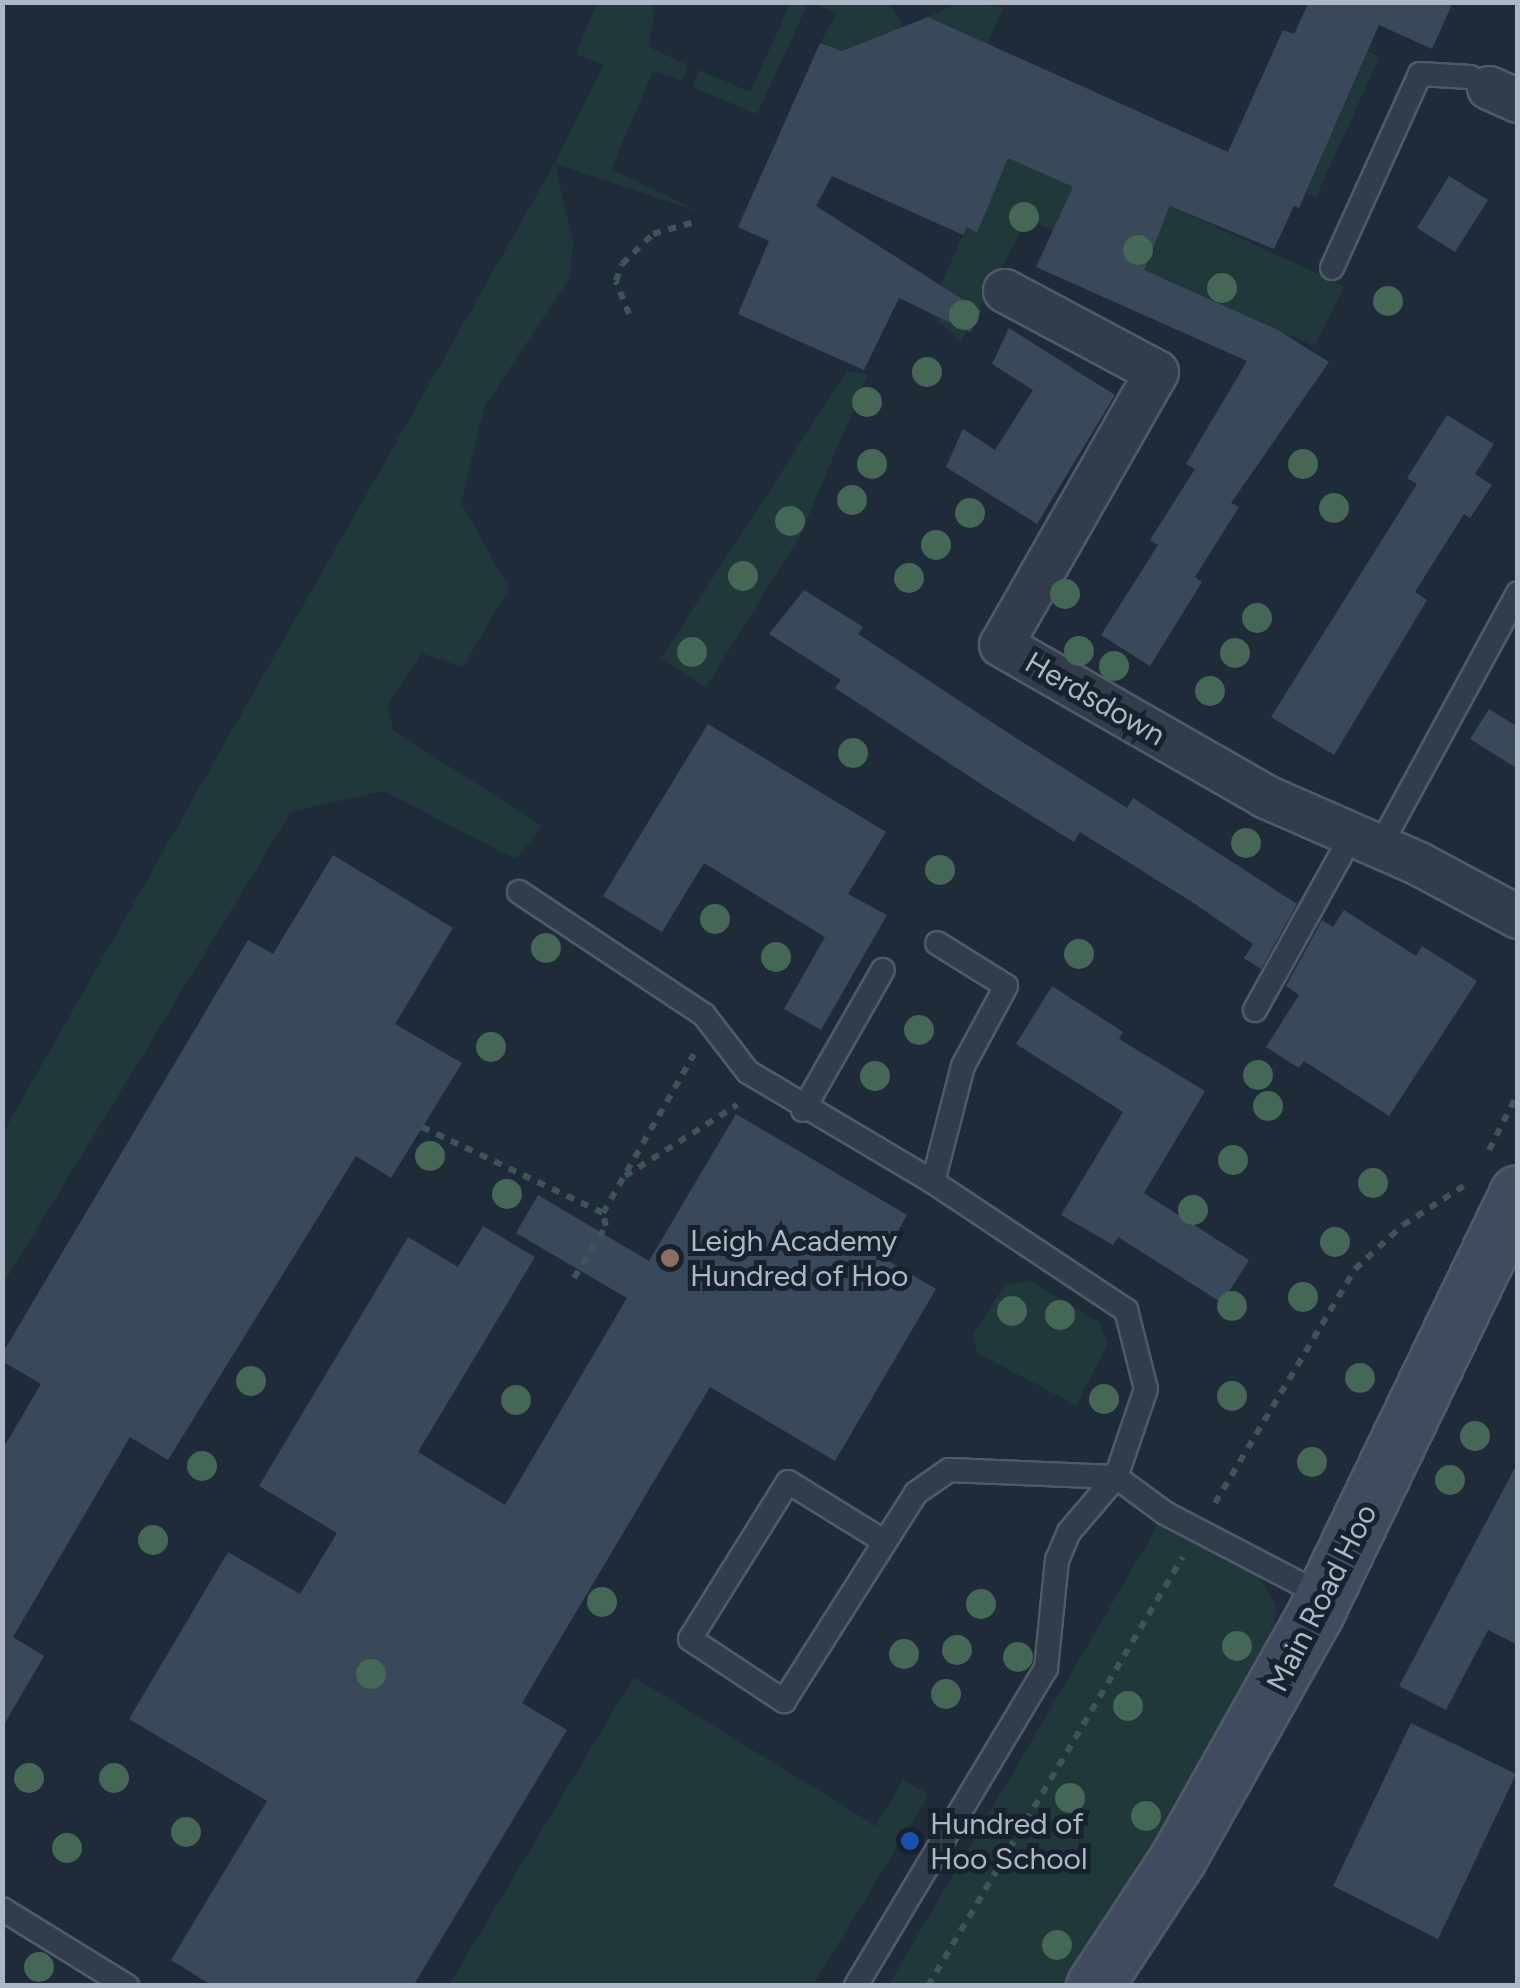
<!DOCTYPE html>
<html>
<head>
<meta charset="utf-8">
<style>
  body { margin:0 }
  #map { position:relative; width:1520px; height:1988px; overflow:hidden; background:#1f2b39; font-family:Figtree,sans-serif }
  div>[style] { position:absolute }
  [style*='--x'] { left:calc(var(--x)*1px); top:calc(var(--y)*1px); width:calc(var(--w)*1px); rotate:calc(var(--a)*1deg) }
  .green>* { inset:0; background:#21383a }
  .building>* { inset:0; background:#3a4959 }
  .path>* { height:6px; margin-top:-3px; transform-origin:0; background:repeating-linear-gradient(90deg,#3e5558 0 8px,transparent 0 16px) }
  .roads { filter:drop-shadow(2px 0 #505a67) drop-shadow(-2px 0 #505a67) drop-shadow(0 2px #505a67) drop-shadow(0 -2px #505a67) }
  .lane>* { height:22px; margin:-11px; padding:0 11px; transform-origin:11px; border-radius:11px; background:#323c4a }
  .street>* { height:42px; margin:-21px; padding:0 21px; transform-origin:21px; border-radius:21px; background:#323c4a }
  .secondary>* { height:55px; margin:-27.5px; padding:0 27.5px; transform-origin:27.5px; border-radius:27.5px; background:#404b5d }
  .trees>* { width:30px; height:30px; margin:-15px; border-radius:50%; background:#446756 }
  .dots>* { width:28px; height:28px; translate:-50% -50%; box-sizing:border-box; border:5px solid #18222e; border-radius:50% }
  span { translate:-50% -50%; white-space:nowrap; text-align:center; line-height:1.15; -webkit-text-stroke:10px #18222e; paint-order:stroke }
  .street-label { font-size:30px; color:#adb7c6 }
  .poi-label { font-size:30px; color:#adb7c6 }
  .left { translate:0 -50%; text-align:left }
  .frame { position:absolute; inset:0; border:5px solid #adb7c6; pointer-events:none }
</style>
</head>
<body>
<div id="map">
  <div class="green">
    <i style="clip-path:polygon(791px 2px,808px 3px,757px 114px,692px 87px,699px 70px,750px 92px)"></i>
    <i style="clip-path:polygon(597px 3px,655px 3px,649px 47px,689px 66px,681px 80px,653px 71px,611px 169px,700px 212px,555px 164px,573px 242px,570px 277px,484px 407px,461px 503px,509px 588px,463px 667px,421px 653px,387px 706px,394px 731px,542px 826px,516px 859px,383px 791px,291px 812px,3px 1284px,3px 1133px,555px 163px,604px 65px,576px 54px)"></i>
    <i style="clip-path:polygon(809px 3px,888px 3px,904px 27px,842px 51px,820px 43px,837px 13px)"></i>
    <i style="clip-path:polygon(958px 3px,1003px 7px,988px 44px,928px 17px)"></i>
    <i style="clip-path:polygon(1368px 51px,1379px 58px,1316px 197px,1306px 193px)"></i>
    <i style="clip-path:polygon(987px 148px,1161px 227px,1171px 206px,1344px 286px,1314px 346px,1028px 219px,961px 342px,928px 312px,967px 227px,976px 232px)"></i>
    <i style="clip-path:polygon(847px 371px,868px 374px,801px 534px,706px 687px,661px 658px)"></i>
    <i style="clip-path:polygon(1028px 1280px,1099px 1322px,1108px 1343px,1076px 1405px,977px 1353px,973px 1335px,1004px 1286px)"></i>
    <i style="clip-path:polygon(1165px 1513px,1249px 1560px,1276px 1605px,1274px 1639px,1139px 1888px,1063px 1985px,888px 1986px)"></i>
    <i style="clip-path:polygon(634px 1677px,876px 1826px,903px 1780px,929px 1794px,813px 1985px,449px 1985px)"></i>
  </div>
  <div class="building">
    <i style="clip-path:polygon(1309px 2px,1453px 2px,1432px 49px,1379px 25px,1299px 208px,1294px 206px,1274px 249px,1170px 206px,1144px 270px,1278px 330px,1329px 362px,1231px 503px,1239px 507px,1195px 577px,1202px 582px,1150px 666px,1101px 635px,1158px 545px,1150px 540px,1195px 469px,1186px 464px,1247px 361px,1036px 267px,1073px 187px,1008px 158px,977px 233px,967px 227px,963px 235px,832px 176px,816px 206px,981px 311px,970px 332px,899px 298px,864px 370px,738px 314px,769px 241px,738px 227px,820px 43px,842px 51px,928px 17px,1228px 152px,1283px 30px,1294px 34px)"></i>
    <i style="clip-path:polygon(1449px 176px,1488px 200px,1455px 252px,1417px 228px)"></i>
    <i style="clip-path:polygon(1009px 328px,1115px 395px,1037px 524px,946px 467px,963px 429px,995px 450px,1033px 390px,992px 364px)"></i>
    <i style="clip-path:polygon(1447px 415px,1494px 444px,1475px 474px,1492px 485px,1470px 518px,1464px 514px,1415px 592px,1427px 600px,1334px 755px,1271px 717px,1417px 484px,1407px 478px)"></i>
    <i style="clip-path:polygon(804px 590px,863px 627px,858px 634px,1016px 738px,1127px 808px,1133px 798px,1297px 904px,1261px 969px,1244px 958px,1253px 944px,1192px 902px,1080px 832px,1074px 842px,984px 786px,835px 688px,841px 680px,769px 634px)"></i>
    <i style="clip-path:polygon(1489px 709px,1518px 727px,1518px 769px,1470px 739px)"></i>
    <i style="clip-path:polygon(708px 724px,886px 832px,848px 894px,887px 915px,821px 1030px,784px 1009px,825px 937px,704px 863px,662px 932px,603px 896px)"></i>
    <i style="clip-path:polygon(333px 855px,453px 928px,395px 1024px,462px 1063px,391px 1178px,356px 1156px,168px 1460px,130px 1437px,13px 1637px,44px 1656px,2px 1728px,2px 1450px,41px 1384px,2px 1361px,2px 1354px,248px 940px,273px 954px)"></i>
    <i style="clip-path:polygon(1344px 910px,1416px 956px,1422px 946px,1477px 981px,1389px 1116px,1304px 1061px,1299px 1068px,1266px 1047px,1299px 995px,1286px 986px,1322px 920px,1333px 927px)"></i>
    <i style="clip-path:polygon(1052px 986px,1123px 1032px,1119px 1039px,1205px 1091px,1144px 1193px,1249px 1260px,1222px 1303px,1118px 1237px,1113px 1245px,1061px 1215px,1123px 1112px,1016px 1044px)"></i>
    <i style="clip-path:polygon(736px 1114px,907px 1215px,883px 1258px,936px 1289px,835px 1461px,710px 1387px,522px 1703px,567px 1730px,413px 1986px,213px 1986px,171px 1960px,267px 1801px,129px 1719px,228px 1552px,300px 1594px,337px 1533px,259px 1486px,408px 1237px,458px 1267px,483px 1226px,535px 1257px,418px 1452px,505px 1505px,627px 1298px,516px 1233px,538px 1195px,649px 1261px)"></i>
    <i style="clip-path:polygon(1518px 1462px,1518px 1645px,1488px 1630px,1446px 1710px,1399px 1686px)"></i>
    <i style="clip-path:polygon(1411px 1723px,1516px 1774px,1438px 1939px,1333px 1886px)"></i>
  </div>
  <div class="path">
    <i style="--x:629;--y:314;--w:35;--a:-112"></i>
    <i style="--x:616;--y:281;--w:18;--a:-71"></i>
    <i style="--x:622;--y:264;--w:43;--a:-44.1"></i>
    <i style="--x:653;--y:234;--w:47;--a:-16.1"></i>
    <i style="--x:422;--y:1127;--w:200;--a:25.4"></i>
    <i style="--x:603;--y:1213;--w:183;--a:-60.2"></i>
    <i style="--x:1489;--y:1150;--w:64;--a:-63"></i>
    <i style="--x:625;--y:1176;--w:133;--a:-32.4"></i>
    <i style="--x:574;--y:1278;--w:61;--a:-58.4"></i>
    <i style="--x:606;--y:1226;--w:13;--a:-103"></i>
    <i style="--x:1215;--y:1503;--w:273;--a:-59.1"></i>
    <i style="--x:1355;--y:1269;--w:65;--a:-42.5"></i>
    <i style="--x:1403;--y:1225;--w:74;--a:-32.8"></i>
    <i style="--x:928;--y:1986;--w:499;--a:-59.3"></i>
  </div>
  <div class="roads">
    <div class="lane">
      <i style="--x:1332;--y:268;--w:213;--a:-65.6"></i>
      <i style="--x:1420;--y:74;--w:50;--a:3.4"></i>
      <i style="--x:1470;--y:77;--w:22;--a:30"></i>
      <i style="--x:1380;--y:846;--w:288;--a:-61.4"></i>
      <i style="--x:519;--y:892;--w:222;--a:33.6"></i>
      <i style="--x:704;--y:1015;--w:72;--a:52.3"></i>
      <i style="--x:748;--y:1072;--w:215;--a:30.7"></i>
      <i style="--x:933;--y:1182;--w:232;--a:33.6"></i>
      <i style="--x:1126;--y:1310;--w:81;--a:75.8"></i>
      <i style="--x:1146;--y:1389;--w:93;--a:108.8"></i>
      <i style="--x:1116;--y:1477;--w:72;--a:130.5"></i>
      <i style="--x:1069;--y:1532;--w:30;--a:113"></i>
      <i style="--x:1057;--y:1560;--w:109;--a:95.8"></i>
      <i style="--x:1046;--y:1668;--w:370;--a:120.9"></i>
      <i style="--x:1255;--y:1010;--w:200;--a:-61"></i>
      <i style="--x:803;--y:1110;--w:161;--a:-60.3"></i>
      <i style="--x:933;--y:1182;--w:120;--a:-75.5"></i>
      <i style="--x:963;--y:1066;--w:91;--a:-61.7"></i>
      <i style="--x:1006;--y:986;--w:81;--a:-148.1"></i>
      <i style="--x:882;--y:1540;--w:110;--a:-148.3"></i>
      <i style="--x:788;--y:1482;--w:185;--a:122"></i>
      <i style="--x:690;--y:1639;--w:113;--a:33.4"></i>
      <i style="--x:784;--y:1701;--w:246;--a:-57.6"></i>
      <i style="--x:916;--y:1493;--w:40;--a:-34.9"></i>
      <i style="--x:949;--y:1470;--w:167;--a:2.4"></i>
      <i style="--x:1116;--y:1477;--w:61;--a:36.3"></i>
      <i style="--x:1165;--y:1513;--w:179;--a:27.6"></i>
      <i style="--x:2;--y:1909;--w:147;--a:31.6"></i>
    </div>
    <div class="street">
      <i style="--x:1489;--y:88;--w:32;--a:24"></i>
      <i style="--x:1005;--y:291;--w:172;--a:28.1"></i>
      <i style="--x:1157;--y:372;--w:314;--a:119.7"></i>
      <i style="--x:1001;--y:645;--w:305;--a:29.8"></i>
      <i style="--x:1266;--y:797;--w:167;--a:23.6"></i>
      <i style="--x:1419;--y:864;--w:112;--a:28.2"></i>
    </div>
    <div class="secondary">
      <i style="--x:1094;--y:1986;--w:153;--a:-56.7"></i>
      <i style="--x:1178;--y:1858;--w:280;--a:-60.7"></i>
      <i style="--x:1315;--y:1614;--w:467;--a:-64.3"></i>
    </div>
  </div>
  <div class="trees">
    <i style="left:1024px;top:217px"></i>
    <i style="left:1138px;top:250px"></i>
    <i style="left:1222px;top:288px"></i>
    <i style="left:1388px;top:301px"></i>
    <i style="left:964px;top:315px"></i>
    <i style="left:927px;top:372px"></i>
    <i style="left:867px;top:402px"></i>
    <i style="left:872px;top:464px"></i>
    <i style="left:1303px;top:464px"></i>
    <i style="left:852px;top:500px"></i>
    <i style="left:1334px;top:508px"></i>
    <i style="left:970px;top:513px"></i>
    <i style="left:790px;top:521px"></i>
    <i style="left:936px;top:545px"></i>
    <i style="left:743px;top:576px"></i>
    <i style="left:909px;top:578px"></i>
    <i style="left:1065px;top:594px"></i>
    <i style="left:1257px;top:618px"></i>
    <i style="left:1079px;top:651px"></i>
    <i style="left:692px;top:652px"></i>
    <i style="left:1235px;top:653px"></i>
    <i style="left:1114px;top:666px"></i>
    <i style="left:1210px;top:691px"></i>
    <i style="left:853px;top:753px"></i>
    <i style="left:1246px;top:843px"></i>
    <i style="left:940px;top:870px"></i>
    <i style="left:715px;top:919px"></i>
    <i style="left:546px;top:948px"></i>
    <i style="left:1079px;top:954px"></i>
    <i style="left:776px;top:957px"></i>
    <i style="left:919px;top:1030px"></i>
    <i style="left:491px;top:1047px"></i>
    <i style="left:1258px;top:1075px"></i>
    <i style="left:875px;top:1076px"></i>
    <i style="left:1268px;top:1106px"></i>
    <i style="left:430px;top:1156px"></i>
    <i style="left:1233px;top:1160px"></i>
    <i style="left:1373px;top:1183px"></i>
    <i style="left:507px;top:1194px"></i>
    <i style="left:1193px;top:1210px"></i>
    <i style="left:1335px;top:1242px"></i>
    <i style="left:1303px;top:1297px"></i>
    <i style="left:1232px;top:1306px"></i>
    <i style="left:1012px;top:1311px"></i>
    <i style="left:1060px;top:1315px"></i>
    <i style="left:1360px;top:1378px"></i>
    <i style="left:251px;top:1381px"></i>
    <i style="left:1232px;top:1396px"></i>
    <i style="left:1104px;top:1399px"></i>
    <i style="left:516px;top:1400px"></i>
    <i style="left:1475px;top:1436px"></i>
    <i style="left:1312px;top:1462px"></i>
    <i style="left:202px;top:1466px"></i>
    <i style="left:1450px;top:1480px"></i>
    <i style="left:153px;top:1540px"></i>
    <i style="left:602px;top:1602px"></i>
    <i style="left:981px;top:1604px"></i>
    <i style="left:1237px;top:1646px"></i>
    <i style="left:957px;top:1650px"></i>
    <i style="left:904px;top:1654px"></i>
    <i style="left:1018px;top:1657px"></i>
    <i style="left:371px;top:1674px"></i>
    <i style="left:946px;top:1694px"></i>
    <i style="left:1128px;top:1706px"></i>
    <i style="left:29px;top:1778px"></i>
    <i style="left:114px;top:1778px"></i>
    <i style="left:1070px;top:1798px"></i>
    <i style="left:1146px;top:1816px"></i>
    <i style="left:186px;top:1832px"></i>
    <i style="left:67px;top:1848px"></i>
    <i style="left:1057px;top:1945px"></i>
    <i style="left:39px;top:1967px"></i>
  </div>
  <div class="dots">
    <i style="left:670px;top:1258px;background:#8d6e63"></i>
    <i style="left:910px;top:1841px;background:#1a4fb4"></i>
  </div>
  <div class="street-label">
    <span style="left:1095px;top:699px;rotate:30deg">Herdsdown</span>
    <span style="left:1322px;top:1598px;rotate:-63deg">Main Road Hoo</span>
  </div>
  <div class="poi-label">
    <span class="left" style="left:690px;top:1258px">Leigh Academy<br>Hundred of Hoo</span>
    <span class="left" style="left:930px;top:1841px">Hundred of<br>Hoo School</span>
  </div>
  <div class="frame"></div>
</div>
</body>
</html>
